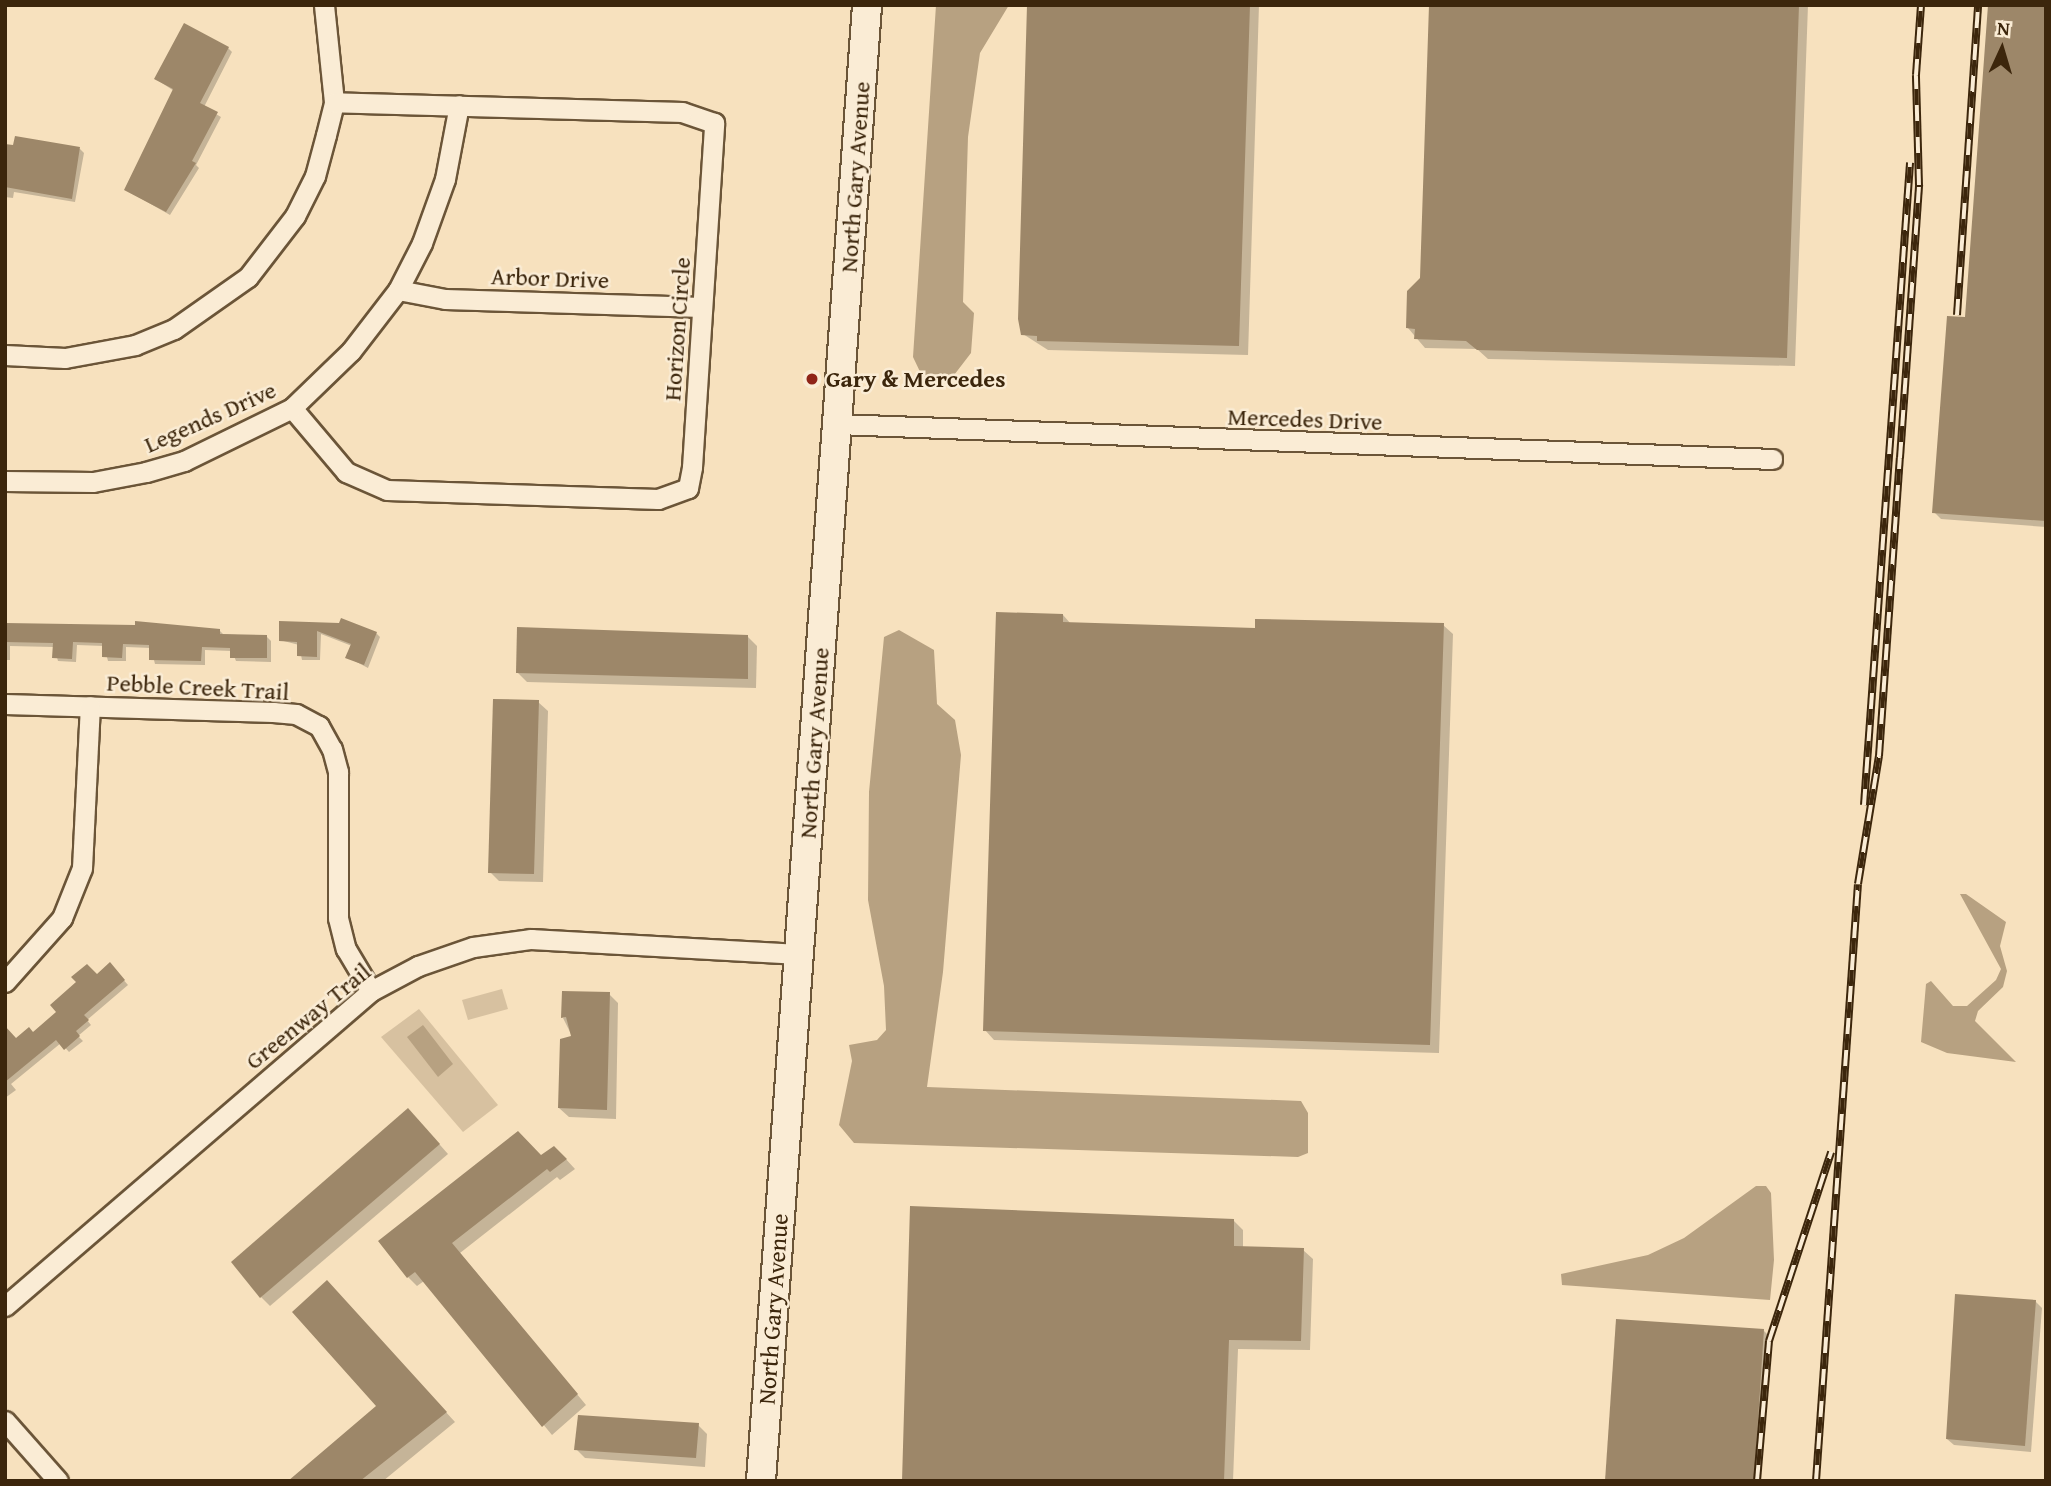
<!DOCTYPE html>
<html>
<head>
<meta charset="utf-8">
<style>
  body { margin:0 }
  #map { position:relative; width:2051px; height:1486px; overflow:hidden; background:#f7e1be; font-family:"Gentium Book Plus",serif }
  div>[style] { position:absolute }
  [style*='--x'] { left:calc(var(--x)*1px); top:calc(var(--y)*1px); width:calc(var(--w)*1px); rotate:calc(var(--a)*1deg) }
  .green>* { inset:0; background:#d7c1a0 }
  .water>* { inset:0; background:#b7a181 }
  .shadow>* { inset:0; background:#0003 }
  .building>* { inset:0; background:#9d8769 }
  .roads { filter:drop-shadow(2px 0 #6b5538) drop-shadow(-2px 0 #6b5538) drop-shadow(0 2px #6b5538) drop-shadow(0 -2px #6b5538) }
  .street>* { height:19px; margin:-9.5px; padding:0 9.5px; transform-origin:9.5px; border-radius:9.5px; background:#faecd5 }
  .secondary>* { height:28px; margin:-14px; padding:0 14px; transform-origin:14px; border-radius:14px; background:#faecd5 }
  .rail>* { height:8px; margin-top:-4px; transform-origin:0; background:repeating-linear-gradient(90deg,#faecd5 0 16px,#3c260c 0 32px); box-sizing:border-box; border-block:2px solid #3c260c }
  .dots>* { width:19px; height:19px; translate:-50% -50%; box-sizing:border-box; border:4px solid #faecd5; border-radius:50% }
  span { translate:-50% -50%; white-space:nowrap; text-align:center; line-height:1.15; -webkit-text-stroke:5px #faecd5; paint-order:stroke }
  .street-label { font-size:24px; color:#3c260c }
  .poi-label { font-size:24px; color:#3c260c; font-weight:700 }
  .left { translate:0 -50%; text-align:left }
  .frame { position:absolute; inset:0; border:7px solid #3c260c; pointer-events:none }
  .north { position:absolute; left:1967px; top:14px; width:70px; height:70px; -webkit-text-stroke:5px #faecd5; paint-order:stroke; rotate:4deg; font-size:19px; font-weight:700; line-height:28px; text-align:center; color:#3c260c }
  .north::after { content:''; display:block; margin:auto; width:24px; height:32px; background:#3c260c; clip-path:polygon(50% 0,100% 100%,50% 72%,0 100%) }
</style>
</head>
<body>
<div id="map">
  <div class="green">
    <i style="clip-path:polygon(502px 989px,508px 1009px,468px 1020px,462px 1000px)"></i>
    <i style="clip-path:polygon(419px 1009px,498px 1105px,463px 1132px,381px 1037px)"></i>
  </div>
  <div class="water">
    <i style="clip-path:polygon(936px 5px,1009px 5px,980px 53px,968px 137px,963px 302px,974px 313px,971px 353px,951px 379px,937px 381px,923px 378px,913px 357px)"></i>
    <i style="clip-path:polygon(899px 630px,934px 650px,937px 704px,955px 720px,961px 755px,943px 972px,927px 1087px,1301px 1101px,1308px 1113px,1308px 1153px,1298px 1157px,854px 1143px,839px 1125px,852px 1061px,849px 1045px,877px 1040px,886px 1030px,884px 986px,868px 900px,869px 792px,884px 637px)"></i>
    <i style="clip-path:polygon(1960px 894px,1966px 894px,2006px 922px,2000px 946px,2007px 971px,2003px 987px,1978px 1011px,1975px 1021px,2016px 1062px,1947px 1053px,1921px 1042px,1926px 984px,1931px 981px,1953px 1006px,1967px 1006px,1996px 980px,2001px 969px)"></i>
    <i style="clip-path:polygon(423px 1025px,453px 1064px,438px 1077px,407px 1037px)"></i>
    <i style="clip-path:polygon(1756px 1186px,1766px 1186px,1771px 1193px,1774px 1260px,1770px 1300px,1562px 1285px,1561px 1274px,1648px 1255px,1684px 1238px)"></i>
  </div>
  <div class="shadow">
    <i style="clip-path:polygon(1029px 5px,1259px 5px,1248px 355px,1048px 350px,1023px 334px)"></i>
    <i style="clip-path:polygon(1431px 5px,1808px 5px,1795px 366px,1488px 359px,1477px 349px,1425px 348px,1408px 328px,1422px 278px)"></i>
    <i style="clip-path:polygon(2046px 5px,2046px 527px,1941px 519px,1934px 512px,1967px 319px)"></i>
    <i style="clip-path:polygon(228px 48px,232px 52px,204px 107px,221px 117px,196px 165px,199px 168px,170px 215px,126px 190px,174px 91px,156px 79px)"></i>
    <i style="clip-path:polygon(5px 146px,80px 149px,84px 153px,75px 202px,14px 192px,13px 198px,5px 197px)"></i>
    <i style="clip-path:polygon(1063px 615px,1071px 624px,1257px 629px,1443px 625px,1453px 634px,1439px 1053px,994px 1040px,985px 1030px)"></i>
    <i style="clip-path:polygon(281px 623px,376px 633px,380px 637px,368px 668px,347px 657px,352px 646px,321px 634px,320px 660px,302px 660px,299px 645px,280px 640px)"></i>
    <i style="clip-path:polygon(5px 625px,219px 630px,223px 634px,267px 637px,271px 641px,271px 662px,236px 661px,232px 651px,205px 650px,205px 665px,155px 664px,151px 648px,126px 647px,126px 661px,108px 661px,104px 646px,77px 645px,76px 662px,58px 661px,54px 647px,10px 646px,10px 660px,5px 660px)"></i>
    <i style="clip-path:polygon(748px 637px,757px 646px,756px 688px,527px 682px,518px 673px)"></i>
    <i style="clip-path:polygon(538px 702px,548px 711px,543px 882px,499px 881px,490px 872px)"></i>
    <i style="clip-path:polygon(114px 969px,128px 985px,87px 1020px,91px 1025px,78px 1036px,83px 1041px,69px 1052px,61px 1043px,11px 1084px,16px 1090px,5px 1098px,5px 1060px,16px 1040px,34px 1034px,97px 976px)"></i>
    <i style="clip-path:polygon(609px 994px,618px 1003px,616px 1119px,569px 1117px,559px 1108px,573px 1038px,563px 1018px)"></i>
    <i style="clip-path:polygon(417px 1119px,448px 1154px,270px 1306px,261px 1297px)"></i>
    <i style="clip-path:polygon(541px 1157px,564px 1157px,575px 1169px,560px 1180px,557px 1177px,460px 1253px,586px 1405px,552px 1435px,424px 1281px,417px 1286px,408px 1277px)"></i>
    <i style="clip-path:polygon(1234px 1221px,1243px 1230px,1243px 1248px,1303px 1250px,1313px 1259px,1310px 1350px,1238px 1349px,1233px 1481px,904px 1481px)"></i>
    <i style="clip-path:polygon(336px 1292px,455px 1422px,383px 1481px,291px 1481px,378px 1406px)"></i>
    <i style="clip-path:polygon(2035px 1301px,2042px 1308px,2031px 1452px,1954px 1445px,1947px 1439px)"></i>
    <i style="clip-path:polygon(1763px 1330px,1770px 1337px,1760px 1481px,1607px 1481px)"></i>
    <i style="clip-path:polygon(698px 1425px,707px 1434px,705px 1467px,585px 1458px,576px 1449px)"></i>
  </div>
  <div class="building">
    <i style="clip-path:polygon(1027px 5px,1250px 5px,1239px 346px,1037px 341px,1037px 336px,1021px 335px,1018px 319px)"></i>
    <i style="clip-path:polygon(1429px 5px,1799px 5px,1787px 358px,1477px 350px,1466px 341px,1414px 339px,1415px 329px,1406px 328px,1407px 291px,1420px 278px)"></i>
    <i style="clip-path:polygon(1988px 5px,2046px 5px,2046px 521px,1932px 513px,1947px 316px,1965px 317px)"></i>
    <i style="clip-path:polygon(184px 23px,229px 47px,200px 103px,218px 112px,192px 161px,196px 163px,166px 212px,124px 190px,173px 89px,154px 79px)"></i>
    <i style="clip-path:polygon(15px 136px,80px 147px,72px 199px,5px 187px,5px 144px,13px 145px)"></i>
    <i style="clip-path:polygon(996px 612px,1063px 614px,1063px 622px,1255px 628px,1255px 619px,1444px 623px,1430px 1045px,983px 1031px)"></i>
    <i style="clip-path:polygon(341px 618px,377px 632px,364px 665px,345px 658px,351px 644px,317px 631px,317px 657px,297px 656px,297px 642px,279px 641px,279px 621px,339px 623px)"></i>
    <i style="clip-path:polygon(135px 621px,220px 629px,220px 634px,267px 635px,267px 658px,230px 658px,230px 648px,202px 647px,201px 661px,149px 660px,149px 645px,123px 644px,122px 658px,102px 657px,102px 643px,73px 642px,72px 659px,52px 658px,53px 643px,5px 642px,5px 623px,135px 625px)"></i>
    <i style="clip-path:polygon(517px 627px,748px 635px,748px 679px,516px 673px)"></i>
    <i style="clip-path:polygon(493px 699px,539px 700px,534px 874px,488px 873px)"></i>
    <i style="clip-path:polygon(110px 962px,125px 980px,84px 1015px,89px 1020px,76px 1031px,80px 1036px,64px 1050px,56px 1040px,5px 1082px,5px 1026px,16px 1038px,29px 1027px,33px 1032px,56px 1012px,50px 1005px,76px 982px,71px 977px,87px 964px,97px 974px)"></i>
    <i style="clip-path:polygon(562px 991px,610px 992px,607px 1110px,558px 1108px,560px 1039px,571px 1036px,566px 1017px,561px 1018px)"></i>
    <i style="clip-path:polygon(408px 1108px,440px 1144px,260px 1298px,231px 1262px)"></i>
    <i style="clip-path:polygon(518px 1131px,541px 1155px,554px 1146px,567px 1159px,550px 1172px,547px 1169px,452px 1243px,578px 1394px,542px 1427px,415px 1272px,407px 1278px,378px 1241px)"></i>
    <i style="clip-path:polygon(910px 1206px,1234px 1219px,1234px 1246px,1304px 1248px,1301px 1341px,1229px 1340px,1224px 1481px,902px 1481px)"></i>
    <i style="clip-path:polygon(327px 1280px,447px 1412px,360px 1481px,288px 1481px,376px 1406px,292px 1312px)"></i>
    <i style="clip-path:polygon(1955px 1294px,2036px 1300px,2025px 1446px,1946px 1439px)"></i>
    <i style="clip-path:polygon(1616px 1319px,1764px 1329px,1754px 1481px,1605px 1481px)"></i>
    <i style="clip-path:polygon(578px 1415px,699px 1423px,696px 1458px,574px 1450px)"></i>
  </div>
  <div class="roads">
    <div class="street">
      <i style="--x:398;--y:290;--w:48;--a:10.8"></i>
      <i style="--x:445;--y:299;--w:257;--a:1.8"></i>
      <i style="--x:5;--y:355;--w:60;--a:2.9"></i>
      <i style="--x:65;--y:358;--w:71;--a:-10.5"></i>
      <i style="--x:135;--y:345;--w:42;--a:-22.3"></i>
      <i style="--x:174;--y:329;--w:90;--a:-35.1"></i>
      <i style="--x:248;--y:277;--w:77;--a:-52.4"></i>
      <i style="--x:295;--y:216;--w:45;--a:-63.4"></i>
      <i style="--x:315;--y:176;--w:42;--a:-75"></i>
      <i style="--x:326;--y:135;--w:34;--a:-76"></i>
      <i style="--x:334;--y:102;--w:98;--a:-95.9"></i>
      <i style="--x:292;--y:408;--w:84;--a:49.8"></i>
      <i style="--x:346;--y:472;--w:45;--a:23.7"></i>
      <i style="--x:387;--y:490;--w:271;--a:1.9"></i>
      <i style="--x:658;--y:499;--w:32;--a:-20"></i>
      <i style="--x:688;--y:488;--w:21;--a:-79"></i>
      <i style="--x:692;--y:467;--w:345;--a:-86.3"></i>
      <i style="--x:714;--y:123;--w:34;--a:-161"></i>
      <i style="--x:682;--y:112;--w:348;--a:-178.4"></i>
      <i style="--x:837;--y:424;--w:936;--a:2.14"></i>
      <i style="--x:5;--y:481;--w:88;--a:0.7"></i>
      <i style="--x:93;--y:482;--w:54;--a:-10.7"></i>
      <i style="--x:146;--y:472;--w:40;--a:-16"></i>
      <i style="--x:184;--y:461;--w:120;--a:-26.1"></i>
      <i style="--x:292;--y:408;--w:82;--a:-44"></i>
      <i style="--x:351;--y:351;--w:77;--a:-52.4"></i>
      <i style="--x:398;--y:290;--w:53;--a:-62.9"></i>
      <i style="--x:422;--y:243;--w:68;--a:-70.2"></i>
      <i style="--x:445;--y:179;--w:75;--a:-79.3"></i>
      <i style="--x:5;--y:704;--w:268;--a:1.7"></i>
      <i style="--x:273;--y:712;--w:23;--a:5"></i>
      <i style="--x:296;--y:714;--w:26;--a:28"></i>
      <i style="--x:319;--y:726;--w:26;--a:61"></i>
      <i style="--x:332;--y:749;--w:24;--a:75"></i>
      <i style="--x:338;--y:772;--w:146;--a:90"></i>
      <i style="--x:338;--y:918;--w:32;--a:76"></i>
      <i style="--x:346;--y:949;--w:49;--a:59.2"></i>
      <i style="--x:5;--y:982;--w:86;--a:-48.3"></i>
      <i style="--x:62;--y:918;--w:54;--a:-68.2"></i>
      <i style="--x:82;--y:868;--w:162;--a:-87.2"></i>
      <i style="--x:5;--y:1306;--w:483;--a:-40.7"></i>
      <i style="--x:371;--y:991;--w:53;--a:-28"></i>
      <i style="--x:418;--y:966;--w:58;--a:-19.1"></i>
      <i style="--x:473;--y:947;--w:59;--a:-7.9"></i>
      <i style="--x:531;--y:939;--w:268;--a:3.2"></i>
      <i style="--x:5;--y:1421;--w:80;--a:48.5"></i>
    </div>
    <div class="secondary">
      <i style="--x:761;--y:1481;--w:1480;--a:-85.89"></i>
    </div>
  </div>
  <div class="rail">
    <i style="--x:1957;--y:315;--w:311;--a:-86.1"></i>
    <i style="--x:1864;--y:805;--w:644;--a:-85.9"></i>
    <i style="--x:1757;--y:1481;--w:141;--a:-85.1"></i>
    <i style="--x:1769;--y:1341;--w:199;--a:-71.8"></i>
    <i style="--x:1816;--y:1481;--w:598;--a:-85.98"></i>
    <i style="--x:1858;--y:884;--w:130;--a:-80.7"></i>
    <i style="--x:1879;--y:756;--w:299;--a:-86"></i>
    <i style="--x:1900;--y:458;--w:274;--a:-86"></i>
    <i style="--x:1919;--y:185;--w:110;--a:-91.6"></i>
    <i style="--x:1916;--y:75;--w:70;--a:-85.9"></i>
  </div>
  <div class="dots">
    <i style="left:812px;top:379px;background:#8f2418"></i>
  </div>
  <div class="street-label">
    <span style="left:855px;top:177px;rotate:-86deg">North Gary Avenue</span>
    <span style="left:550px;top:278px;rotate:2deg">Arbor Drive</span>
    <span style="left:677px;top:329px;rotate:-86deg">Horizon Circle</span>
    <span style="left:210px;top:417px;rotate:-24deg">Legends Drive</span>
    <span style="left:1305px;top:419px;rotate:2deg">Mercedes Drive</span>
    <span style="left:198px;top:687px;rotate:3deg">Pebble Creek Trail</span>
    <span style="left:814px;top:743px;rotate:-86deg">North Gary Avenue</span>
    <span style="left:308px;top:1016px;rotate:-39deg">Greenway Trail</span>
    <span style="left:773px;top:1309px;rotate:-86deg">North Gary Avenue</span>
  </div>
  <div class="poi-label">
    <span class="left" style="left:826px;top:379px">Gary &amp; Mercedes</span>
  </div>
  <div class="frame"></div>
  <div class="north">N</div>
</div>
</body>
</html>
